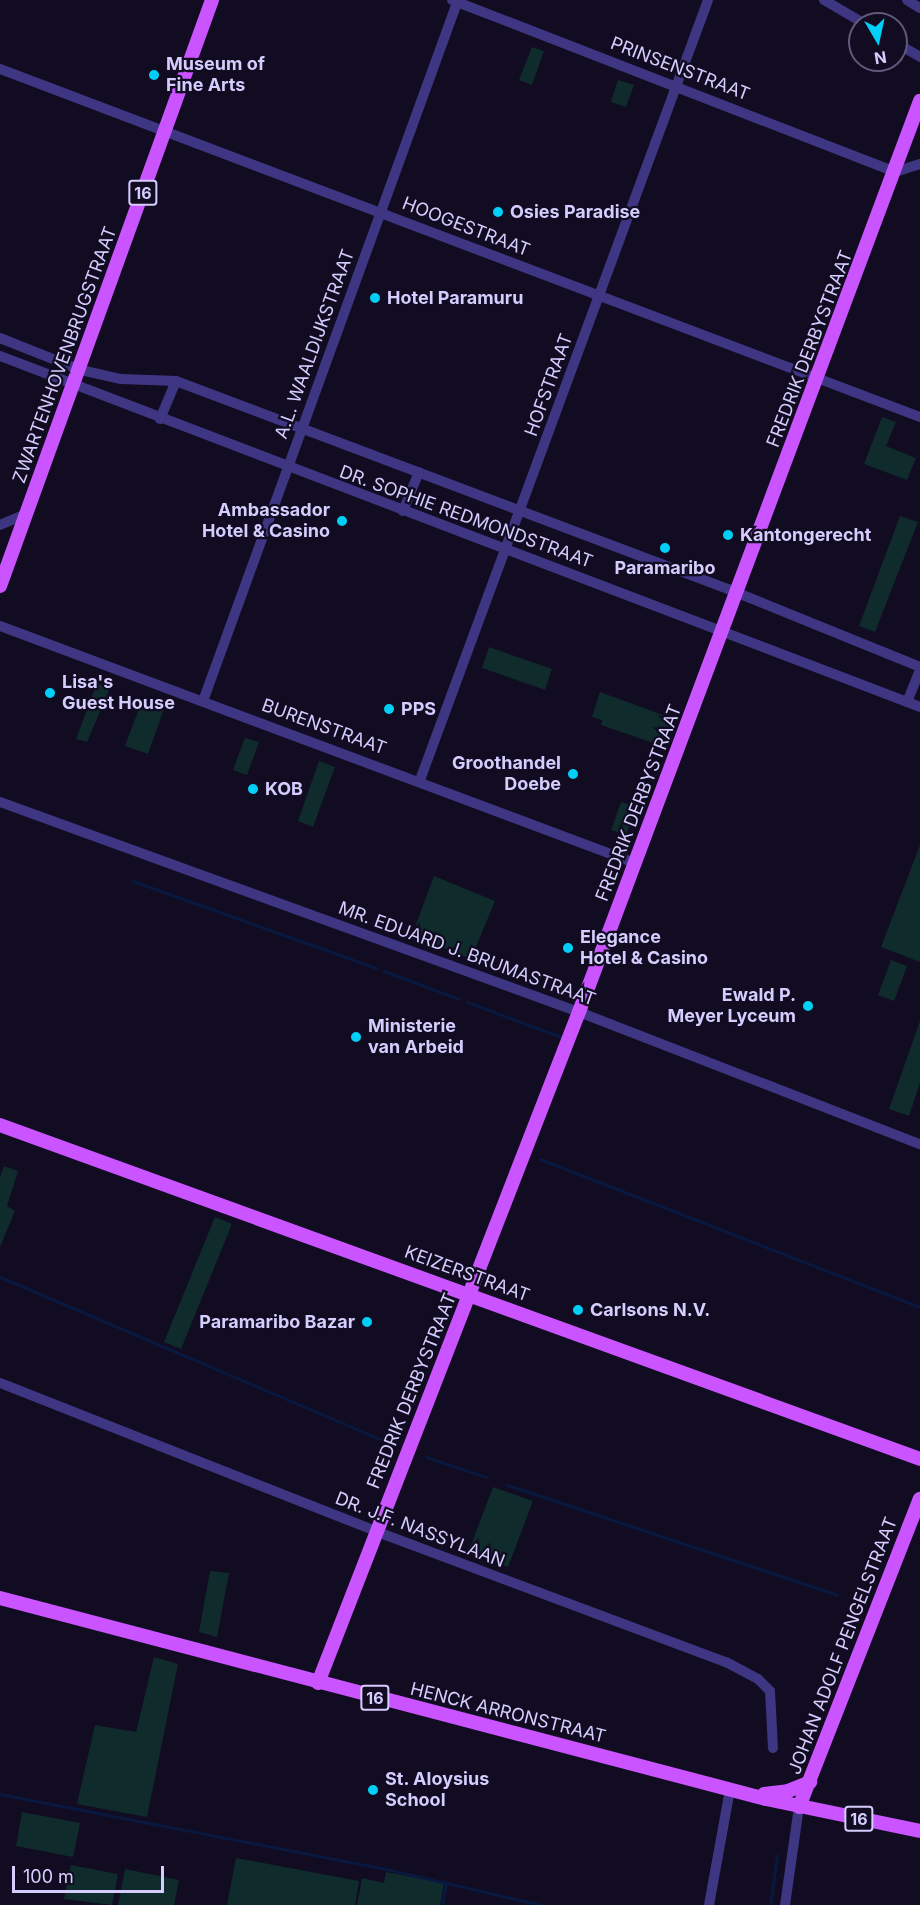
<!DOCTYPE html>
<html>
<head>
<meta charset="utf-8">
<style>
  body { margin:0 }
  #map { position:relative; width:920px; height:1905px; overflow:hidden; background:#110c21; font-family:Inter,sans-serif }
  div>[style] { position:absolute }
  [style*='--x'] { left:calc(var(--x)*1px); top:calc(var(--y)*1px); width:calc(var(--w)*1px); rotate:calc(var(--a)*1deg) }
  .green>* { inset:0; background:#0f2b2c }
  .stream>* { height:3px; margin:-1.5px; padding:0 1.5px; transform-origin:1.5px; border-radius:1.5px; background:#08183f }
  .minor>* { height:10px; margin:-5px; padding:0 5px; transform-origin:5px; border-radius:5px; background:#3e3682 }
  .major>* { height:14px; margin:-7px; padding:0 7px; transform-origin:7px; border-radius:7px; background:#ca54ff }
  .dots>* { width:16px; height:16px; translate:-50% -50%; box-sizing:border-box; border:3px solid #110c21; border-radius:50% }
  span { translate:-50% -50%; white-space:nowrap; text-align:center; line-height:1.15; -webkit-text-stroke:4.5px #110c21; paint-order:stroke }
  .shield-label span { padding:2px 4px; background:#110c21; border:2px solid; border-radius:4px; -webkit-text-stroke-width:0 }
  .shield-label { font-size:16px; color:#d6cdff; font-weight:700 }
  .poi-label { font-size:18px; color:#d6cdff; font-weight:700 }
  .left { translate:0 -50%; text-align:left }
  .right { translate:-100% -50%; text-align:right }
  .street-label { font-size:18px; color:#d6cdff }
  .north { position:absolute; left:848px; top:12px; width:60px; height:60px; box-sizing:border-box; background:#110c21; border:2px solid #60597a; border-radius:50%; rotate:171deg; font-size:16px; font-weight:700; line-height:24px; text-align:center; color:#d6cdff }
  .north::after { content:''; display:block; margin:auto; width:21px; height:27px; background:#00cff8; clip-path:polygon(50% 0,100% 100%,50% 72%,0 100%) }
  .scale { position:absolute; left:12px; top:1866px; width:152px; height:27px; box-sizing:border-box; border:3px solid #d6cdff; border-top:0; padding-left:8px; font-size:18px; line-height:21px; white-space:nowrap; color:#d6cdff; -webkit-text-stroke:4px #110c21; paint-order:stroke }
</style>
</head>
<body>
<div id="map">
  <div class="green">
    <i style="clip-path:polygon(532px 47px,544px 51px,532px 85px,519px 80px)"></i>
    <i style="clip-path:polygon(618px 80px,634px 85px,626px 107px,611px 102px)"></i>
    <i style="clip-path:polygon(882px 417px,896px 422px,886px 446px,916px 458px,907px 480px,864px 464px)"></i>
    <i style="clip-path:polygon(900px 516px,918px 522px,875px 632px,859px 626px)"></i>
    <i style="clip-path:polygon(489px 647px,552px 669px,545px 690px,482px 668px)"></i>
    <i style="clip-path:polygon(97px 683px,110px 688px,87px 742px,76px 739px)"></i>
    <i style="clip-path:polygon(600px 692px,671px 718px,662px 746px,601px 725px,602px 720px,592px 717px)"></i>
    <i style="clip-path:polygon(143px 698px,165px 706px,148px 754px,125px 746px)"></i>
    <i style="clip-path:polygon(245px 738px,259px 742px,247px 775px,233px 770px)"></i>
    <i style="clip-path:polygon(319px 761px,335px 767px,313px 827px,298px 821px)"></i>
    <i style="clip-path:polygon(621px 802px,636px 807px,626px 835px,611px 830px)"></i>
    <i style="clip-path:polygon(920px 845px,920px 962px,881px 947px)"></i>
    <i style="clip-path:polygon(434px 876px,495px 901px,471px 959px,412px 935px)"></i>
    <i style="clip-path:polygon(891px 960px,907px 966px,894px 1001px,878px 995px)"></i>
    <i style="clip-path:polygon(920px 1021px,920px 1083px,909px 1116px,889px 1109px)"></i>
    <i style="clip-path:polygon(4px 1166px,18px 1171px,7px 1206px,15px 1211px,0 1247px,0 1177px)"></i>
    <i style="clip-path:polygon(215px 1217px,232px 1224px,181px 1349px,164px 1342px)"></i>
    <i style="clip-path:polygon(493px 1487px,533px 1501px,508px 1567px,468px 1553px)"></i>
    <i style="clip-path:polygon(210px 1571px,229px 1573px,217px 1637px,199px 1632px)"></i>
    <i style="clip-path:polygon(154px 1657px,178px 1664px,147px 1817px,77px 1804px,95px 1725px,136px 1732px)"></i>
    <i style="clip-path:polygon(22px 1812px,80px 1823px,73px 1857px,16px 1846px)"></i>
    <i style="clip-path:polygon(236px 1858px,359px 1881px,355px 1905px,227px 1905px)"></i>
    <i style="clip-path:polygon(71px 1865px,118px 1874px,112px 1905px,64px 1899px)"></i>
    <i style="clip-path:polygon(125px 1869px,179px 1880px,174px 1905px,118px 1905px)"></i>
    <i style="clip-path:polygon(386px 1872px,444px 1883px,440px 1905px,357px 1905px,362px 1878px,384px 1883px)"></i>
  </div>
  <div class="stream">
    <i style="--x:133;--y:881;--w:258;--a:19.7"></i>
    <i style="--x:384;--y:971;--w:80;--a:20.5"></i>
    <i style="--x:467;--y:1002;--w:100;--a:20.4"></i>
    <i style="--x:540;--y:1159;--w:408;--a:21.3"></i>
    <i style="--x:0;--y:1277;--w:425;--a:23.1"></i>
    <i style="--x:426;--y:1457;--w:63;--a:18.4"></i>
    <i style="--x:507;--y:1485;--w:348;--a:18.4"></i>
    <i style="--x:0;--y:1794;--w:402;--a:11"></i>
    <i style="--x:395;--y:1871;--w:150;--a:13.1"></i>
    <i style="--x:442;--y:1905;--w:23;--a:-80"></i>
    <i style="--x:770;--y:1905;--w:50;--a:-82"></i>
  </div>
  <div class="minor">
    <i style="--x:452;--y:0;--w:475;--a:21.2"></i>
    <i style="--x:895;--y:172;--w:26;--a:-18"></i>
    <i style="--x:824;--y:0;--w:48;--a:30.3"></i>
    <i style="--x:907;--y:0;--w:15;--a:32"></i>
    <i style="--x:896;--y:43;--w:28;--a:30"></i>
    <i style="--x:0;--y:69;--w:984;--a:20.72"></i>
    <i style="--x:0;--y:338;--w:87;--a:21.6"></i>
    <i style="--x:81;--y:370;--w:41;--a:12.7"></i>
    <i style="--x:121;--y:379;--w:55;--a:2.1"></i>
    <i style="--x:176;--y:381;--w:590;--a:20.65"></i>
    <i style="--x:728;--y:589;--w:207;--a:22.1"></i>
    <i style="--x:0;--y:356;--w:985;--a:20.88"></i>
    <i style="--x:160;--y:419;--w:41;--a:-67.2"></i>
    <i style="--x:403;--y:511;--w:42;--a:-67.7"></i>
    <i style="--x:0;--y:525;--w:28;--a:-23"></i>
    <i style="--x:0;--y:626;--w:678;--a:20.47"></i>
    <i style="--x:203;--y:701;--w:746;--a:-70.01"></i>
    <i style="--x:907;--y:702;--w:35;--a:-68"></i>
    <i style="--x:420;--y:780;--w:831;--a:-69.73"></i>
    <i style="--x:0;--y:802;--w:616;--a:19.94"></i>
    <i style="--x:579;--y:1012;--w:366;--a:21.2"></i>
    <i style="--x:0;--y:1383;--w:403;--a:21.5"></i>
    <i style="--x:375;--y:1531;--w:375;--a:20.5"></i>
    <i style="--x:726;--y:1662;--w:36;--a:28"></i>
    <i style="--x:758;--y:1679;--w:17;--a:45"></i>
    <i style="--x:770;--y:1691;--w:57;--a:87"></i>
    <i style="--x:709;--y:1905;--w:118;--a:-79.7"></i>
    <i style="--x:785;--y:1905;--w:99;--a:-81.9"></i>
  </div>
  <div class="major">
    <i style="--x:0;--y:586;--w:623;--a:-70.11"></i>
    <i style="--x:0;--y:1125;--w:979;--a:19.95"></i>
    <i style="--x:0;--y:1598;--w:792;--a:14.7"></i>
    <i style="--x:766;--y:1799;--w:157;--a:11.7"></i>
    <i style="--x:318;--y:1683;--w:720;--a:-68.75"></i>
    <i style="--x:579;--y:1012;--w:973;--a:-69.48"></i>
    <i style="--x:764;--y:1794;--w:24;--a:-7"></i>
    <i style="--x:788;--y:1791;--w:24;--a:-22"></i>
    <i style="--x:799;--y:1807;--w:331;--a:-68.6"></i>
  </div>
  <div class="dots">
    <i style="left:154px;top:75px;background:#00cff8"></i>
    <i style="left:498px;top:212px;background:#00cff8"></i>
    <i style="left:375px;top:298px;background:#00cff8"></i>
    <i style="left:342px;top:521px;background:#00cff8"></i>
    <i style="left:728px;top:535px;background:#00cff8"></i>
    <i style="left:665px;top:548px;background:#00cff8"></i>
    <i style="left:50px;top:693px;background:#00cff8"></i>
    <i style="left:389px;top:709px;background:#00cff8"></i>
    <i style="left:573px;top:774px;background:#00cff8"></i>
    <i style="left:253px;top:789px;background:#00cff8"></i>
    <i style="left:568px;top:948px;background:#00cff8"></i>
    <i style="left:808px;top:1006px;background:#00cff8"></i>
    <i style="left:356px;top:1037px;background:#00cff8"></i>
    <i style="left:578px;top:1310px;background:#00cff8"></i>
    <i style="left:367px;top:1322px;background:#00cff8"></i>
    <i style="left:373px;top:1790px;background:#00cff8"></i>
  </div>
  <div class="shield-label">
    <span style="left:143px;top:193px">16</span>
    <span style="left:375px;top:1698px">16</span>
    <span style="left:859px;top:1819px">16</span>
  </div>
  <div class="poi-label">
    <span class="left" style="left:166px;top:75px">Museum of<br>Fine Arts</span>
    <span class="left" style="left:510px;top:212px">Osies Paradise</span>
    <span class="left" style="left:387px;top:298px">Hotel Paramuru</span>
    <span class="right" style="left:330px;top:521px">Ambassador<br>Hotel &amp; Casino</span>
    <span class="left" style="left:740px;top:535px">Kantongerecht</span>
    <span style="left:665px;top:568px">Paramaribo</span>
    <span class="left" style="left:62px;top:693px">Lisa's<br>Guest House</span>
    <span class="left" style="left:401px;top:709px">PPS</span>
    <span class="right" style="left:561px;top:774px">Groothandel<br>Doebe</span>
    <span class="left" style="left:265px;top:789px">KOB</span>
    <span class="left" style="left:580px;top:948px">Elegance<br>Hotel &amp; Casino</span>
    <span class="right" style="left:796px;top:1006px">Ewald P.<br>Meyer Lyceum</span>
    <span class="left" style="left:368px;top:1037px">Ministerie<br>van Arbeid</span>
    <span class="left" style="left:590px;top:1310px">Carlsons N.V.</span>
    <span class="right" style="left:355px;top:1322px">Paramaribo Bazar</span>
    <span class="left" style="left:385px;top:1790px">St. Aloysius<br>School</span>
  </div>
  <div class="street-label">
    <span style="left:680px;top:69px;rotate:21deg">PRINSENSTRAAT</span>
    <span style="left:466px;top:227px;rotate:21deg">HOOGESTRAAT</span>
    <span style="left:315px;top:344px;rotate:-70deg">A.L. WAALDIJKSTRAAT</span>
    <span style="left:810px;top:349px;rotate:-69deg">FREDRIK DERBYSTRAAT</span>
    <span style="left:65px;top:355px;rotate:-70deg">ZWARTENHOVENBRUGSTRAAT</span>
    <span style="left:549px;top:385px;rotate:-70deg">HOFSTRAAT</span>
    <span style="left:466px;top:517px;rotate:20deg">DR. SOPHIE REDMONDSTRAAT</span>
    <span style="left:324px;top:727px;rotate:20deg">BURENSTRAAT</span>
    <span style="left:639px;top:803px;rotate:-69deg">FREDRIK DERBYSTRAAT</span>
    <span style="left:467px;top:954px;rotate:20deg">MR. EDUARD J. BRUMASTRAAT</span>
    <span style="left:467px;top:1274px;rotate:20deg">KEIZERSTRAAT</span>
    <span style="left:412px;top:1391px;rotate:-68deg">FREDRIK DERBYSTRAAT</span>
    <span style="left:420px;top:1530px;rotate:21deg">DR. J.F. NASSYLAAN</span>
    <span style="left:843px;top:1646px;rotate:-69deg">JOHAN ADOLF PENGELSTRAAT</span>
    <span style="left:508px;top:1713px;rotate:14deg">HENCK ARRONSTRAAT</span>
  </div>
  <div class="north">N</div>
  <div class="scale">100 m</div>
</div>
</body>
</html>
